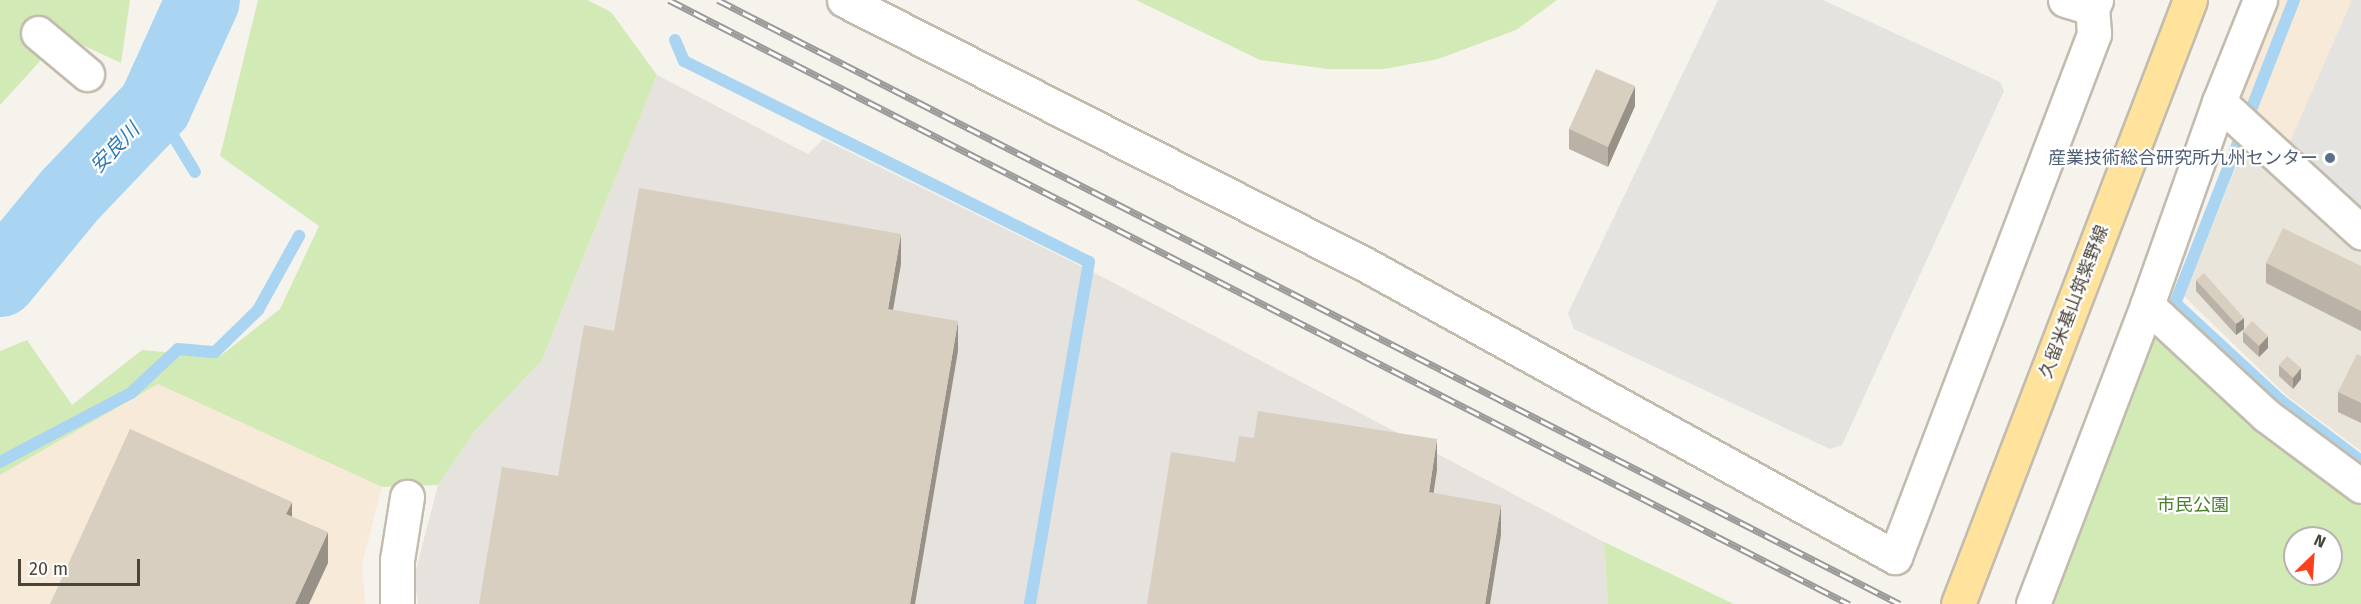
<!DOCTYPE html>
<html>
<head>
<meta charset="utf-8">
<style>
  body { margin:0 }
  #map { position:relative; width:2361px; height:604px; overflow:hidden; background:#f6f3ec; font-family:"Fira Sans","Noto Sans JP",sans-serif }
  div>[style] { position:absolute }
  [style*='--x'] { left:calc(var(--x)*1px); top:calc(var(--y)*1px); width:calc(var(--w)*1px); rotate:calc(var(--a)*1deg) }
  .residential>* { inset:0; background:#eae5da }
  .commercial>* { inset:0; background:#f7ead8 }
  .industrial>* { inset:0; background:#e6e2dd }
  .green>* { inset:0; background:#d2eab5 }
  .parking>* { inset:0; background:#e5e3e0 }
  .stream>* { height:12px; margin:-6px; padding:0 6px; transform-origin:6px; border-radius:6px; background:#a9d4f2 }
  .river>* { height:74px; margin:-37px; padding:0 37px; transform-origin:37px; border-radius:37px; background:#a9d4f2 }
  .roads { filter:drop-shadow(2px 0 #c2bbae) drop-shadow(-2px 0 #c2bbae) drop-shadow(0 2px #c2bbae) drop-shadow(0 -2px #c2bbae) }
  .minor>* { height:33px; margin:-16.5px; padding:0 16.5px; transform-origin:16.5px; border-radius:16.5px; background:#fff }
  .major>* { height:33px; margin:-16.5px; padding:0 16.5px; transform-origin:16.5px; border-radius:16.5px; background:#ffe39c }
  .rail>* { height:7px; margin-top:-3.5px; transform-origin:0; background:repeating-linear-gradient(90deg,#fff 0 14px,#9a9a9a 0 28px); box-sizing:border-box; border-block:2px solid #9a9a9a }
  .wall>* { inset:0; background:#bab2a6 }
  .shaded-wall>* { inset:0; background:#979187 }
  .building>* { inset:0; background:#d8cfc1 }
  .dots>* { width:16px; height:16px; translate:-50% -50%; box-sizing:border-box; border:3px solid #fff; border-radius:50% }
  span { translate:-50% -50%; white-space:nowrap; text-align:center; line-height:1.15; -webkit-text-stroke:4.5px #fff; paint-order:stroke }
  .service-label { font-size:18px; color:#4e5e75 }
  .right { translate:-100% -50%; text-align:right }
  .street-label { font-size:18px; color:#4b4439 }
  .park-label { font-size:18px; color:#4a7f2a }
  .water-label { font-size:20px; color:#2e7ab2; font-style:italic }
  .north { position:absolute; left:2283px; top:526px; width:60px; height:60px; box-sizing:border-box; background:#fff; border:2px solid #b7b4b0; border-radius:50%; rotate:25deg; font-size:16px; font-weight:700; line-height:24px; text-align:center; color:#4b4439 }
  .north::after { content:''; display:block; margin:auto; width:21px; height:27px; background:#fc3f1d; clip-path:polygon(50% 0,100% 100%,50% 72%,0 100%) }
  .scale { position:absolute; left:18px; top:559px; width:122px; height:27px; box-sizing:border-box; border:3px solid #4b4439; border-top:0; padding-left:8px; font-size:18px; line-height:21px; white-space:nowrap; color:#4b4439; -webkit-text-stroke:4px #fff; paint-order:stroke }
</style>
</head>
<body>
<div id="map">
  <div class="residential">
    <i style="clip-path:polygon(2245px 144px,2361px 249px,2361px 451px,2287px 396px,2184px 296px)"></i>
  </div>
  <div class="commercial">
    <i style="clip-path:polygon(2278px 0,2361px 0,2361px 214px,2238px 102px)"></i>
    <i style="clip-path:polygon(158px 384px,382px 487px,362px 564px,365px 604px,0 604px,0 475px)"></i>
  </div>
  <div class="industrial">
    <i style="clip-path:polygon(657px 75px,808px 154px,823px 139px,1093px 272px,1604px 542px,1608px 604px,418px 604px,414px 577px,438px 485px,474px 432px,542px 360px)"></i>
  </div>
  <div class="green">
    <i style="clip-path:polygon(0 0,130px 0,121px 63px,63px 36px,0 105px)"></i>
    <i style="clip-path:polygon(258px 0,587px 0,611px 12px,657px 75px,542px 360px,474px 432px,438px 485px,382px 487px,158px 384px,0 475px,0 351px,27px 340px,72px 405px,142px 350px,219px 357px,280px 309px,319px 226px,220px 156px)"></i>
    <i style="clip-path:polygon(1136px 0,1557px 0,1516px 30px,1438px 59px,1384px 69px,1328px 69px,1260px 60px)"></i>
    <i style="clip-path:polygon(evenodd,2151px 329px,2263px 434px,2361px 506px,2361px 604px,2051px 604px,2151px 329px,2295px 538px,2331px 538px,2331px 574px,2295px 574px,2295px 538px)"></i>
    <i style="clip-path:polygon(1604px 542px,1734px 604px,1608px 604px)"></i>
  </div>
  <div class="parking">
    <i style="clip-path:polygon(1718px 0,1823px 0,2000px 82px,2004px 91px,1842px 445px,1830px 449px,1574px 329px,1568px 313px)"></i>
    <i style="clip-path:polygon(2352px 0,2361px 0,2361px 207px,2290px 142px)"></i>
  </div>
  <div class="stream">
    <i style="--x:2294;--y:0;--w:326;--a:111.4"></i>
    <i style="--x:2175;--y:303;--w:143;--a:42.7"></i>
    <i style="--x:2280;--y:400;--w:101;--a:37"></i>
    <i style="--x:675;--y:40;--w:23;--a:67"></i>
    <i style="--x:684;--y:61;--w:452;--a:26.4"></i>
    <i style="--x:1089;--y:262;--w:347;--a:99.8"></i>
    <i style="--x:155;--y:106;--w:77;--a:58.8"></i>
    <i style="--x:0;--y:462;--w:148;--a:-27.8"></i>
    <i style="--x:131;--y:393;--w:64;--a:-43.1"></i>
    <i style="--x:178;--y:349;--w:37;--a:5"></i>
    <i style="--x:215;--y:352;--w:60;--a:-44.3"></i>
    <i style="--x:258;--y:310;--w:85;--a:-61"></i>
  </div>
  <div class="river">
    <i style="--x:0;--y:280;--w:112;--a:-50.5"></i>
    <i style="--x:71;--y:194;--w:122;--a:-46.3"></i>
    <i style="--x:155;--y:106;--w:116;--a:-65.6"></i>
  </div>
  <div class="roads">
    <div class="minor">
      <i style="--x:844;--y:0;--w:588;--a:26.91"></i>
      <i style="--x:1368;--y:266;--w:602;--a:28.91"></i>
      <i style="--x:1895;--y:557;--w:560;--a:-69.17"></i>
      <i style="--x:2094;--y:34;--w:26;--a:-94"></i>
      <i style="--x:2092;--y:8;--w:9;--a:-63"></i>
      <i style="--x:2065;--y:0;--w:28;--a:17"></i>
      <i style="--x:2260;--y:0;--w:110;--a:111.9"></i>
      <i style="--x:2219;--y:102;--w:215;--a:109.5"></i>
      <i style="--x:2147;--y:305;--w:163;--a:42.8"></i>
      <i style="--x:2267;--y:416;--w:117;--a:36.7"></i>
      <i style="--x:38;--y:33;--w:64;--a:39.9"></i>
      <i style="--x:2219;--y:102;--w:193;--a:42.5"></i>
      <i style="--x:397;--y:604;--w:44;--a:-90"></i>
      <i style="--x:397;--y:560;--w:64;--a:-81"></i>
      <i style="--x:2033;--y:604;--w:320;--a:-69.1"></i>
    </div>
    <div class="major">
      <i style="--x:1958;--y:604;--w:647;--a:-68.99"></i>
    </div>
  </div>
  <div class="rail">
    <i style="--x:669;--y:0;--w:1326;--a:27.11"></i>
    <i style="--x:718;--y:0;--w:1327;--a:27.07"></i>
  </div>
  <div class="wall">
    <i style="clip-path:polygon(1635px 106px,1608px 167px,1569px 149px,1569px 129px)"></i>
    <i style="clip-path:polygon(2266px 263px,2361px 266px,2361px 331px,2266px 283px)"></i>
    <i style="clip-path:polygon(2196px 280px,2244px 329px,2236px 335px,2196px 291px)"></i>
    <i style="clip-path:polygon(2243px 331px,2268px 348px,2259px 357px,2243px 342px)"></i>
    <i style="clip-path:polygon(2361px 356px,2361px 423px,2338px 412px,2338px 392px)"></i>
    <i style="clip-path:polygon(2279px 365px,2301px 379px,2293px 389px,2279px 376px)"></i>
  </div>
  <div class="shaded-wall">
    <i style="clip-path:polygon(1635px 86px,1635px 106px,1608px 167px,1608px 147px)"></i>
    <i style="clip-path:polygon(901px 234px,901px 264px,888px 339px,888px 309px)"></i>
    <i style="clip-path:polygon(2244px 318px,2244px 329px,2236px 335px,2236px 324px)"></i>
    <i style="clip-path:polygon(958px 321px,958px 351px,915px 604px,910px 604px)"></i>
    <i style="clip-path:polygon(2268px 336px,2268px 348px,2259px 357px,2259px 346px)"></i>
    <i style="clip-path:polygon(2301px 368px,2301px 379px,2293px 389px,2293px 378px)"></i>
    <i style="clip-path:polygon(1437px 439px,1437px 470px,1429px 523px,1429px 492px)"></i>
    <i style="clip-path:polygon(292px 502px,292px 533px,286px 514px)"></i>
    <i style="clip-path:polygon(1501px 505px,1501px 535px,1490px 604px,1485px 604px)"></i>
    <i style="clip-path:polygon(328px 532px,328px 563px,309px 604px,295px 604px)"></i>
  </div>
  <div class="building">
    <i style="clip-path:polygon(1596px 69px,1635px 86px,1608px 147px,1569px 129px)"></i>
    <i style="clip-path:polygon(639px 188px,901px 234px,888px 309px,958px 321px,910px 604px,479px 604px,502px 467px,558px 476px,584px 325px,614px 331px)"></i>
    <i style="clip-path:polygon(2283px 228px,2361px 266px,2361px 311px,2266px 263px)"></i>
    <i style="clip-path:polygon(2204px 273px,2244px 318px,2236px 324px,2196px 280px)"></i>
    <i style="clip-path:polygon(2252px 321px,2268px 336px,2259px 346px,2243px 331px)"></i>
    <i style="clip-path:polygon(2357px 354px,2361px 356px,2361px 403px,2338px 392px)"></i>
    <i style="clip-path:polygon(2287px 356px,2301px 368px,2293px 378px,2279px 365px)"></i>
    <i style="clip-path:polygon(1258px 411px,1437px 439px,1429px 492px,1501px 505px,1485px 604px,1147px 604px,1171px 452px,1235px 462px,1239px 436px,1254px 438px)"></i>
    <i style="clip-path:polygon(130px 429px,292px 502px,286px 514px,328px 532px,295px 604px,50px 604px)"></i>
  </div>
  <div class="dots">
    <i style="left:2330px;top:158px;background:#5c6f8a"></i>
  </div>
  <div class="service-label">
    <span class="right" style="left:2318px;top:158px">産業技術総合研究所九州センター</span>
  </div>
  <div class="street-label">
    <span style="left:2074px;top:302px;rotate:-69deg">久留米基山筑紫野線</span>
  </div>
  <div class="park-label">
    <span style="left:2193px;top:505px">市民公園</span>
  </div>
  <div class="water-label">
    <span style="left:115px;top:148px;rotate:-46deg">安良川</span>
  </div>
  <div class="north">N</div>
  <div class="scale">20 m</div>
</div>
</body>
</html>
